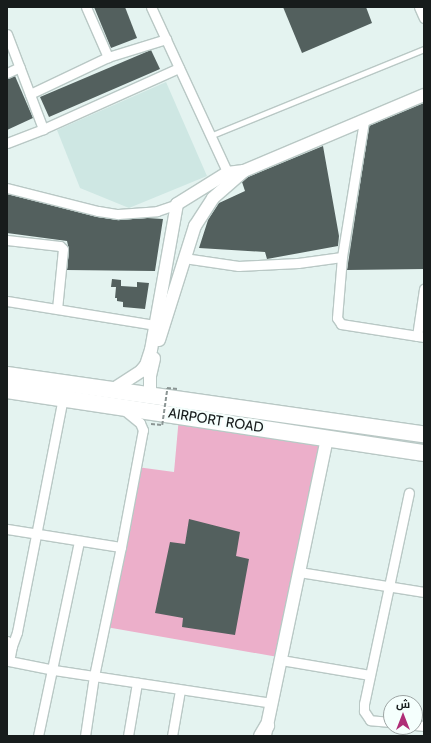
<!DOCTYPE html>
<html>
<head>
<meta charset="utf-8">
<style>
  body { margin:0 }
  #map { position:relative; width:431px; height:743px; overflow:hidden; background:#e4f3f0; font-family:Cabin,Cairo,sans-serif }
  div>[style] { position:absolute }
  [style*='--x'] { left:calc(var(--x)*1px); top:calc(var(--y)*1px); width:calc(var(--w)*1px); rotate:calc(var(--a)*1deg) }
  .built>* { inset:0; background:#cee7e3 }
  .green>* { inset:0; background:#ecafca }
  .building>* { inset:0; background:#53605e }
  .roads { filter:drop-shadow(1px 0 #b9c8c5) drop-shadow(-1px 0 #b9c8c5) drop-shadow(0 1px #b9c8c5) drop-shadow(0 -1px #b9c8c5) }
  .lane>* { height:4.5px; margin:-2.25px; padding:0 2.25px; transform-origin:2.25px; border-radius:2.25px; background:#fff }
  .street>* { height:9px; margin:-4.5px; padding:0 4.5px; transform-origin:4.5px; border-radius:4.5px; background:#fff }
  .secondary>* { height:12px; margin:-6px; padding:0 6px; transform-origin:6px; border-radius:6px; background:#fff }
  .primary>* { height:14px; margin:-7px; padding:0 7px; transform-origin:7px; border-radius:7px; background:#fff }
  .highway>* { height:16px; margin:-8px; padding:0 8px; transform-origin:8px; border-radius:8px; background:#fff }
  .path-bridge>* { height:1.5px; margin-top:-0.75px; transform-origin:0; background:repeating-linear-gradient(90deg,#8b9594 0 4px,transparent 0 6px) }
  span { translate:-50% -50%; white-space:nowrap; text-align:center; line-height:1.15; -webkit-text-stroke:4px #f5fffd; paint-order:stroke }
  .street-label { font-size:14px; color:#171c1c }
  .frame { position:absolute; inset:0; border:8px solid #171c1c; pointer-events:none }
  .north { position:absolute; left:383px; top:695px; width:40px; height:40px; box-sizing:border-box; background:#f5fffd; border:1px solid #9ca4a3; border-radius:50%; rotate:0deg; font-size:11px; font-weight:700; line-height:16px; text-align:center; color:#171c1c }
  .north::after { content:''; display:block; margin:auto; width:14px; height:18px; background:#af2d77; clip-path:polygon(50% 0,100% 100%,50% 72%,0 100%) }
</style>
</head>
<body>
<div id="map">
  <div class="built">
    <i style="clip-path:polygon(166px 82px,207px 176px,129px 208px,80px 188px,57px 130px)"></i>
  </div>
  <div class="green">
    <i style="clip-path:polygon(179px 417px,324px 439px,278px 657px,106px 627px,137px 467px,174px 472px)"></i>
  </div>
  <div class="building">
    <i style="clip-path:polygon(94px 7px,125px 7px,137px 38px,111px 48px)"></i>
    <i style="clip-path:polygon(283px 7px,366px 7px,372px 23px,302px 53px)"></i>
    <i style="clip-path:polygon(151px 50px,160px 69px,49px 117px,40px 97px)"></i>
    <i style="clip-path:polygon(15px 76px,33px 118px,7px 130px,7px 79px)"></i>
    <i style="clip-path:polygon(424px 103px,424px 269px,347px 270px,369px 126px)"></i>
    <i style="clip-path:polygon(323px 146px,339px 236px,338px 246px,267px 259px,265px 252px,199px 248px,208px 220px,219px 203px,245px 191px,242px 182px,248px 177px)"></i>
    <i style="clip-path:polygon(7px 194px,97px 217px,118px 220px,147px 218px,163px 219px,155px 271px,67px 270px,69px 250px,67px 241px,7px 233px)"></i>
    <i style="clip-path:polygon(112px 279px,121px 280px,121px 286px,137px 287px,137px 282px,149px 283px,145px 309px,123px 307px,123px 302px,117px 301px,117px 298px,115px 298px,116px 287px,111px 287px)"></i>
    <i style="clip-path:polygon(189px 519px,240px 532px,236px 556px,249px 559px,235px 635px,182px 627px,183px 618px,155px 613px,170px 542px,185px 544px)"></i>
  </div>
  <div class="roads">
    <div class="lane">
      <i style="--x:210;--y:136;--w:231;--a:-22.1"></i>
    </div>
    <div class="street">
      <i style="--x:86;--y:7;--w:55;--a:66.3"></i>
      <i style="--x:151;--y:7;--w:188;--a:65.2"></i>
      <i style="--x:419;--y:7;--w:12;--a:66"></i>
      <i style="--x:7;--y:34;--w:102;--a:69.2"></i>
      <i style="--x:7;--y:73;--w:14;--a:-25"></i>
      <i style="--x:30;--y:94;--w:86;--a:-25.4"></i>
      <i style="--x:108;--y:57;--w:61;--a:-17.2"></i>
      <i style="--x:364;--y:121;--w:138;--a:99.2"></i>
      <i style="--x:342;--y:257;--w:61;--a:94.7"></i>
      <i style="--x:337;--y:318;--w:7;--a:56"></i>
      <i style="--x:341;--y:324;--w:84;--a:8.9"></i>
      <i style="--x:7;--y:143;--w:39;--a:-21"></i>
      <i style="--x:43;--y:129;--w:149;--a:-24.2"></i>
      <i style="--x:7;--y:188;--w:94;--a:14.2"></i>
      <i style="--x:98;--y:211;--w:20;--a:9"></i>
      <i style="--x:118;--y:214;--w:39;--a:-4"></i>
      <i style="--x:157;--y:211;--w:21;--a:-19"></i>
      <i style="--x:7;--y:240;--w:53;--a:6.5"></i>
      <i style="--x:60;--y:246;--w:4;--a:45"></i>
      <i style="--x:63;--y:249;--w:60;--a:95.7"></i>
      <i style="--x:184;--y:258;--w:55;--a:8.4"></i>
      <i style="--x:238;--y:266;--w:60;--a:-2.9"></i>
      <i style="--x:298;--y:263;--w:44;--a:-7.8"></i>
      <i style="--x:7;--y:301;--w:157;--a:9.2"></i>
      <i style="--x:417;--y:336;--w:48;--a:-81.5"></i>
      <i style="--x:7;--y:529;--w:115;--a:9"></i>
      <i style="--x:299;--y:572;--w:127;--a:9.1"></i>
      <i style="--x:7;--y:641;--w:7;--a:45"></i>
      <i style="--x:12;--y:646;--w:15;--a:101"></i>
      <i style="--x:9;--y:661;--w:46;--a:11.3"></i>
      <i style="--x:54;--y:670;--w:220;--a:8.6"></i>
      <i style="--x:12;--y:646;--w:15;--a:-70"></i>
      <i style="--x:17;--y:632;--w:238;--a:-78.9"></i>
      <i style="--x:281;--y:660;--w:90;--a:9.6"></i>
      <i style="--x:391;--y:722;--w:21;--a:-175"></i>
      <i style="--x:370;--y:720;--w:11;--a:-124"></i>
      <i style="--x:364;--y:711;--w:7;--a:-90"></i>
      <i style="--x:364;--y:704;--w:216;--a:-78"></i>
      <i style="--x:415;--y:725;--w:9;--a:6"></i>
      <i style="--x:38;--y:736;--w:199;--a:-78.1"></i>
      <i style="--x:85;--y:736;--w:61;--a:-81.5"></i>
      <i style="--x:94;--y:676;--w:132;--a:-78.2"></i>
      <i style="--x:121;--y:547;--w:119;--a:-79.4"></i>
      <i style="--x:143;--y:430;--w:8;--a:-113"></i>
      <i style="--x:140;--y:423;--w:19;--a:-141"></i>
      <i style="--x:128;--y:736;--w:54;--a:-80.4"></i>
      <i style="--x:172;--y:736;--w:47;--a:-80.1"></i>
    </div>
    <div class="secondary">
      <i style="--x:159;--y:340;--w:120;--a:-72.5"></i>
      <i style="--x:195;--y:226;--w:33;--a:-57"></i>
      <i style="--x:213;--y:198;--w:41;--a:-41.1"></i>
      <i style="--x:112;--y:390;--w:35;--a:-33"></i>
      <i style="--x:141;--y:371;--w:8;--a:-50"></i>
      <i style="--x:146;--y:365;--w:16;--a:-72"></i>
      <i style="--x:151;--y:350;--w:148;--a:-79.9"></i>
      <i style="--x:177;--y:204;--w:59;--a:-31.8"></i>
      <i style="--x:227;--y:173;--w:17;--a:-7"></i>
      <i style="--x:244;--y:171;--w:195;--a:-22.9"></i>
      <i style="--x:150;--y:396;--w:20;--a:-90"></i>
      <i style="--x:150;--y:376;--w:18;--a:-77"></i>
      <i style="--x:265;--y:735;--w:304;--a:-78.2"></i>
    </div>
    <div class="primary">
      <i style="--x:261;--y:736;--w:12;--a:-59"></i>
    </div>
    <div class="highway">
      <i style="--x:7;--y:375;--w:421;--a:8.1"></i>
      <i style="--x:7;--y:390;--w:422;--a:8.6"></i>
    </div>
  </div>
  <div class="path-bridge">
    <i style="--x:151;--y:424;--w:11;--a:5"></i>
    <i style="--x:162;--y:425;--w:37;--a:-82"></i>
    <i style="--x:167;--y:388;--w:11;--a:5"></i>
  </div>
  <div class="street-label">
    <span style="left:216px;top:420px;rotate:9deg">AIRPORT ROAD</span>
  </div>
  <div class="frame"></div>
  <div class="north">ش</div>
</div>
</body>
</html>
